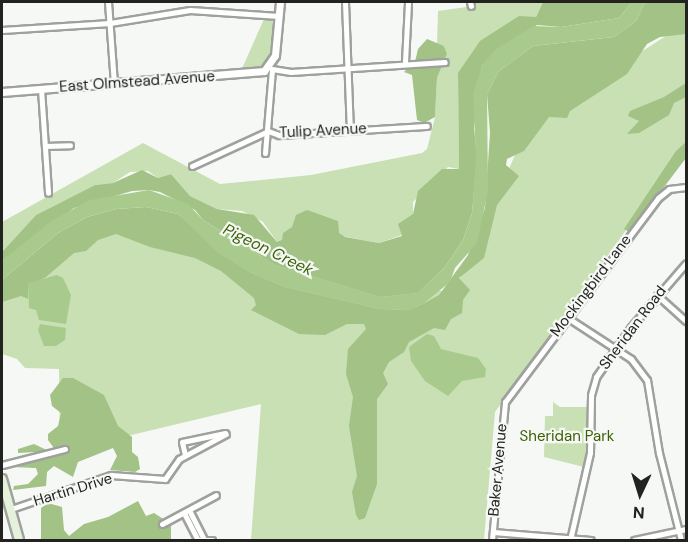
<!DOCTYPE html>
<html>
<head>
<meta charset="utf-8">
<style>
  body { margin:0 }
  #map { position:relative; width:688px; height:542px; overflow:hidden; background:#f6f8f5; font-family:"DM Sans",sans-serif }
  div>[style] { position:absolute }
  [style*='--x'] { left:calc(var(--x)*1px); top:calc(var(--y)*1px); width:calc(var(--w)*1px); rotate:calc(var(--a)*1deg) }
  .green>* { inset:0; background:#c8e0b4 }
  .forest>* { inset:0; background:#a2c286 }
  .water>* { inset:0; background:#a9ca8d }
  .roads { filter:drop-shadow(2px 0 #9fa19d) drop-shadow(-2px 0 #9fa19d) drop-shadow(0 2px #9fa19d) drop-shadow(0 -2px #9fa19d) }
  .minor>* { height:5px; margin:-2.5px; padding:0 2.5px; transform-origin:2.5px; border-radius:2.5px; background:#fff }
  .tertiary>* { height:7px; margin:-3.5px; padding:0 3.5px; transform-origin:3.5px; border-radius:3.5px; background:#fff }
  .secondary>* { height:8px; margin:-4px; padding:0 4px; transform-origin:4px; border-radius:4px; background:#e6f1dc }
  span { translate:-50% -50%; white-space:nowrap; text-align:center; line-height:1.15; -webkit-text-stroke:4.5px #f6f8f5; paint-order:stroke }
  .street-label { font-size:15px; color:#222221 }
  .park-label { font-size:15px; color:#3b6004 }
  .water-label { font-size:16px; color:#3f640b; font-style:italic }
  .frame { position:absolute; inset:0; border:3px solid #222221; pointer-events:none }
  .north { position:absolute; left:610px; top:464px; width:60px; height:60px; -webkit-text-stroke:4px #f6f8f5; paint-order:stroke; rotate:184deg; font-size:16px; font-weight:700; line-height:24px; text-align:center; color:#222221 }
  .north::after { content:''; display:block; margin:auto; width:21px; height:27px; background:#222221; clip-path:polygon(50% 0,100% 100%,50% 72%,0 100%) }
</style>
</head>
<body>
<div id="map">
  <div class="green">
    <i style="clip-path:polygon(474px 2px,543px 2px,536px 17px,458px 73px,459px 169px,448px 167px,413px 202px,413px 214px,402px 235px,379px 243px,292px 227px,283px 241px,277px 242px,263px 222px,242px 211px,217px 209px,190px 196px,171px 174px,158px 178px,148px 171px,130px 172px,113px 183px,95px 185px,36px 215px,2px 252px,2px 222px,143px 143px,220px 184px,311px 175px,422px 153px,427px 149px,435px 117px,437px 78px,447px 54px,444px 46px,437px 44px,438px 11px,474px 6px)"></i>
    <i style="clip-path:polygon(264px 19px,274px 22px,271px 56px,262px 69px,241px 71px)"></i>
    <i style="clip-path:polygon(686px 23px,686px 147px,495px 412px,484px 540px,251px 540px,261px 404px,60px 452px,59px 369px,25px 368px,17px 359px,2px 354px,2px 292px,106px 227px,453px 293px,529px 124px)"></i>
    <i style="clip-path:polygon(553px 402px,560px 407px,588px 407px,589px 446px,584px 467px,544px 457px,545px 416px,553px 416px)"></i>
  </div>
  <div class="forest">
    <i style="clip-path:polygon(543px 2px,632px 2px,619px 18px,561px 27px,537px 25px,482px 65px,474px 128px,477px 157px,472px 213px,463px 240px,445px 267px,418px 293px,380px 297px,275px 265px,203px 220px,195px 210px,160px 192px,149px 190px,132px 191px,74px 208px,2px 261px,2px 252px,36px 215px,95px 185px,113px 183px,142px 170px,158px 178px,171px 174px,190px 196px,217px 209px,254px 215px,277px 242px,282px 240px,283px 233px,292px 227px,296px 215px,307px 210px,338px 221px,339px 233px,345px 237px,379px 243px,402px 236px,398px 224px,413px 214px,418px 191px,442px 169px,459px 169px,458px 73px,480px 41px,519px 16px,536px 17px)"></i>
    <i style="clip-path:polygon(645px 2px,686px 2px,686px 34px,660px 37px,647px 44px,627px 74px,570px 111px,567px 118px,549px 117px,524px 151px,507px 159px,506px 165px,519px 176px,497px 205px,484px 258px,459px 278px,470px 290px,463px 300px,462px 313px,451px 319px,445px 330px,434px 328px,409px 342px,404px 352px,389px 362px,383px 373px,388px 384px,377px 399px,377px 484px,365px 518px,359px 520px,356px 515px,352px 492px,357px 476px,349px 426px,353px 397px,346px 374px,348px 349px,366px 329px,364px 324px,347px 324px,325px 335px,299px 334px,251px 310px,256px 305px,254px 298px,221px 271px,195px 258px,150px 247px,116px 234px,98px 240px,86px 251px,74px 253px,46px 277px,28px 286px,28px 299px,21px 296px,2px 302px,2px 280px,58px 233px,87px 217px,116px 209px,146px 207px,178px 214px,247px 271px,285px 287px,380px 309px,408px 310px,423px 304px,439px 295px,468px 255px,485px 208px,490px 133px,487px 94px,498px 72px,533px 46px,614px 37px,636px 21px)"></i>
    <i style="clip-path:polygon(427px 39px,444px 46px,447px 54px,437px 78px,435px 117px,424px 123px,417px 120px,412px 75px,404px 72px,415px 62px,418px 49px)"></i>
    <i style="clip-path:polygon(686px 83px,686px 97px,674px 103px,669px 115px,639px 133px,627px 134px,639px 121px,628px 116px,630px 111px,664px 97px)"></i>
    <i style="clip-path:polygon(686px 142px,686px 158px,633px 228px,629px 232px,624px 229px,676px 151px)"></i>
    <i style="clip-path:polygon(63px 378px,73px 378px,104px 395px,118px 426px,132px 437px,132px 452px,138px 457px,140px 469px,135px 472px,110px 470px,117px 456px,113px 448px,78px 462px,73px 477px,54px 466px,47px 472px,46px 486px,13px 490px,14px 486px,28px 484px,38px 474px,36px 468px,12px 467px,17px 462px,31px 463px,38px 457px,35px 452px,18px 453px,18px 449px,34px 444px,53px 453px,56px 451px,48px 440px,48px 434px,58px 426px,61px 413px,52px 406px,50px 395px)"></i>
    <i style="clip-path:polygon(138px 501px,146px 516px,154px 513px,171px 524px,171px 540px,41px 540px,41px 508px,48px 503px,62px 507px,64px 530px,69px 536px,84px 524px,108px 517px)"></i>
  </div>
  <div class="water">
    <i style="clip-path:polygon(632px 2px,645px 2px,636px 21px,614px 37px,533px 46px,498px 72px,487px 94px,488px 191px,477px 243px,455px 268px,450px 282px,423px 304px,408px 310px,380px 309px,285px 287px,247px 271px,218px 253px,178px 214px,146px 207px,116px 209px,87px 217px,58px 233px,2px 280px,2px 261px,51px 221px,90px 200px,149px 190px,188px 204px,203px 220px,275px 265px,380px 297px,418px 293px,445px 267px,463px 240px,472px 213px,476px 157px,473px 94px,482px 65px,496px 49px,533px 26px,561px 27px,619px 18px)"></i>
    <i style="clip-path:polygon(57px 275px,63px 278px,71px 295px,66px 324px,39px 320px,36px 310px,29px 308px,28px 283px)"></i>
    <i style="clip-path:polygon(40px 324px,66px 328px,65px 340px,56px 346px,44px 346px,38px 330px)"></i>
    <i style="clip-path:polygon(427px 334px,434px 336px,441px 349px,478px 358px,486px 369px,485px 377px,462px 381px,448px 396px,425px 381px,411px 361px,409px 347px)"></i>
  </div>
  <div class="roads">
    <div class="minor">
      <i style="--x:108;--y:2;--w:82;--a:85.8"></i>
      <i style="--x:345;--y:2;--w:128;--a:87.8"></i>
      <i style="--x:470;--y:2;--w:4;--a:76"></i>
      <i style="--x:2;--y:30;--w:108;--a:-3.7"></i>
      <i style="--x:110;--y:23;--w:81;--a:-9.2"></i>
      <i style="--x:190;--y:10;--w:89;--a:3.9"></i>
      <i style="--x:405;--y:62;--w:60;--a:-87.1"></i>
      <i style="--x:272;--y:69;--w:19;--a:9"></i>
      <i style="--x:291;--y:72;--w:154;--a:-3.7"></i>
      <i style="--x:41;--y:89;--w:104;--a:86.1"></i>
      <i style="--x:45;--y:146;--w:25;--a:-2"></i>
      <i style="--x:265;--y:153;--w:83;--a:-85.2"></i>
      <i style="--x:192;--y:166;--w:84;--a:-24.7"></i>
      <i style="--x:268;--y:131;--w:12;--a:20"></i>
      <i style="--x:279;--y:135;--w:148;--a:-3.5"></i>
      <i style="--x:657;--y:295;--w:39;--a:42"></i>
      <i style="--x:568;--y:318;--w:75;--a:33.1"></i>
      <i style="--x:631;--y:359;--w:26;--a:53"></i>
      <i style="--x:647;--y:380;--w:74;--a:80.7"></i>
      <i style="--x:659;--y:453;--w:90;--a:75.8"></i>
      <i style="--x:185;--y:455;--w:13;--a:-103"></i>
      <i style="--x:182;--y:442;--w:44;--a:-11.8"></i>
      <i style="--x:2;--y:465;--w:65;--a:-14.3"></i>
      <i style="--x:11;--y:509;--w:106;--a:-18.8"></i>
      <i style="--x:111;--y:475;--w:54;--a:4.2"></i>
      <i style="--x:165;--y:479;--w:24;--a:-55"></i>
      <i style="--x:179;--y:459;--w:53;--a:-28"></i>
      <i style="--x:189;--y:510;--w:31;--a:63"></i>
      <i style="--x:184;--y:513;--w:30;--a:63"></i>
      <i style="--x:162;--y:524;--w:61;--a:-28.2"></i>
      <i style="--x:493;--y:532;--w:98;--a:4.7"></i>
      <i style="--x:200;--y:540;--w:12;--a:0"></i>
      <i style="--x:492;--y:540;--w:139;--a:-84.6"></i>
      <i style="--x:505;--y:402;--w:255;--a:-53.1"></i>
      <i style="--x:658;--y:198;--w:14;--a:-39"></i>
      <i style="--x:669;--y:189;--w:17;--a:-7"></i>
      <i style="--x:570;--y:540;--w:89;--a:-77.1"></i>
      <i style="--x:590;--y:453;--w:58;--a:-89"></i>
      <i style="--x:591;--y:395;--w:19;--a:-74"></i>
      <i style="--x:596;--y:377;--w:61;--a:-55"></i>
      <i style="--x:631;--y:327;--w:84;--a:-49.3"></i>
      <i style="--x:634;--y:540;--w:53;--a:-11.9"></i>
    </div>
    <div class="tertiary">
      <i style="--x:2;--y:92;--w:263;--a:-4.6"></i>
      <i style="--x:264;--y:71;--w:19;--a:-55"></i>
      <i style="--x:275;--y:55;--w:53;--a:-84.6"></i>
    </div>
    <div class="secondary">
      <i style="--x:2;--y:479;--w:63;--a:74.4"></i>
    </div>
  </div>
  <div class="street-label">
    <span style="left:137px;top:82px;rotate:-4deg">East Olmstead Avenue</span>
    <span style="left:323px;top:131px;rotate:-3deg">Tulip Avenue</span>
    <span style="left:591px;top:286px;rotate:-53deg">Mockingbird Lane</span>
    <span style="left:633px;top:328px;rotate:-53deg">Sheridan Road</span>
    <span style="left:498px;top:470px;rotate:-85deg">Baker Avenue</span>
    <span style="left:73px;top:490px;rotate:-17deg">Hartin Drive</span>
  </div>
  <div class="park-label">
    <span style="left:567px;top:437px">Sheridan Park</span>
  </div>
  <div class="water-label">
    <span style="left:268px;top:250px;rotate:26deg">Pigeon Creek</span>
  </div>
  <div class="frame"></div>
  <div class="north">N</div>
</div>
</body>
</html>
